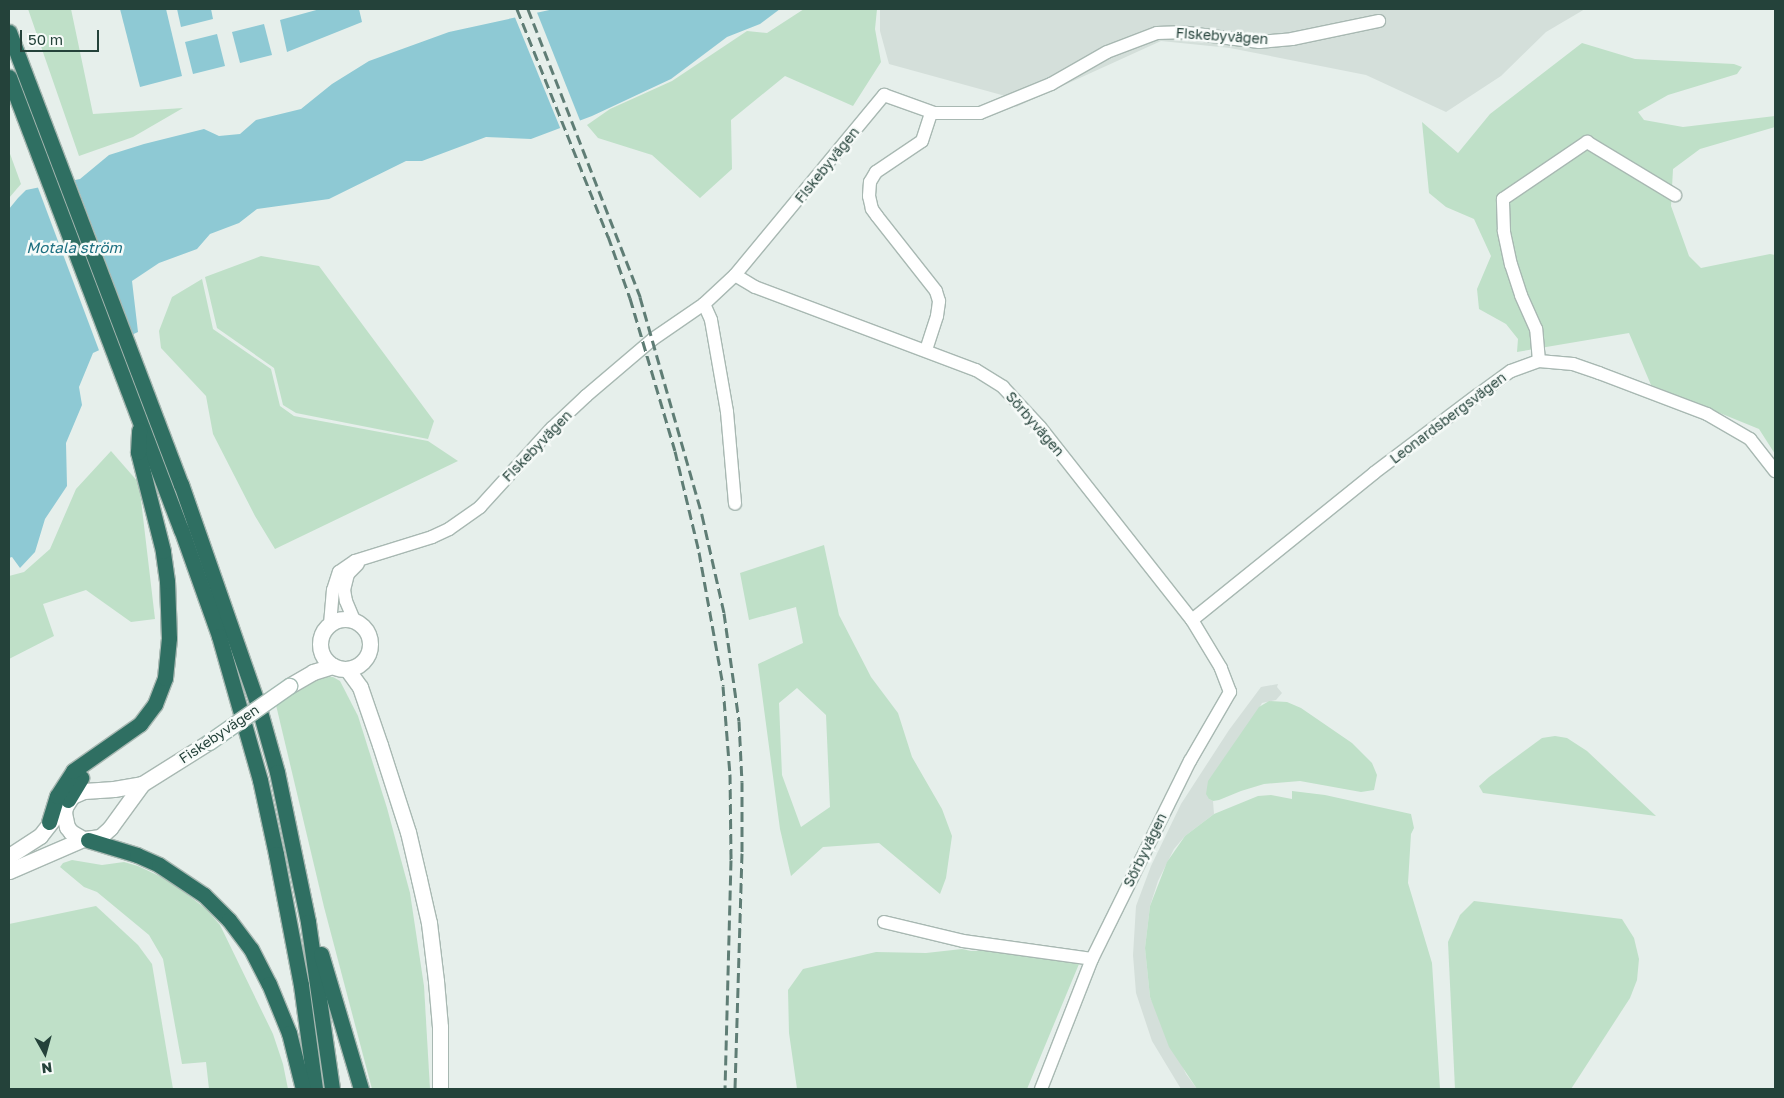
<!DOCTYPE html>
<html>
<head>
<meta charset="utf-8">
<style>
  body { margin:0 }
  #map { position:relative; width:1784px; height:1098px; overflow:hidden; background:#e6efeb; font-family:"Golos Text",sans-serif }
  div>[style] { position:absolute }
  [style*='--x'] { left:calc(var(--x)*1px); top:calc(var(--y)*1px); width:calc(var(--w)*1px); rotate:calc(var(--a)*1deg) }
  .built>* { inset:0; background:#d4dfda }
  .green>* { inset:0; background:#bfe0c8 }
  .water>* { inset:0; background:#8ec9d4 }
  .pier>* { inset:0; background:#e6efeb }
  .roads { filter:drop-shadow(1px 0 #a8b8b2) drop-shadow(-1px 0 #a8b8b2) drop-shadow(0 1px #a8b8b2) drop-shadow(0 -1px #a8b8b2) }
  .street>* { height:12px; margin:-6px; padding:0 6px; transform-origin:6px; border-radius:6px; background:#fff }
  .secondary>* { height:15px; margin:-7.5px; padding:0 7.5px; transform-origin:7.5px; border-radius:7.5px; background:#fff }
  .secondary>.ring { margin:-7.5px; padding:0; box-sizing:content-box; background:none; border:15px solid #fff; border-radius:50% }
  .highway>* { height:15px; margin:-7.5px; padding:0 7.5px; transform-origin:7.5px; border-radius:7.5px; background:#2f6f62 }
  .rail>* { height:3px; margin-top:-1.5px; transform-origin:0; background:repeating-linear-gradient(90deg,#5f7d75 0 10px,transparent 0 15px) }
  .bridges { filter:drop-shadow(1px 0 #a4bbb3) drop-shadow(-1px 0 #a4bbb3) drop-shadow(0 1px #a4bbb3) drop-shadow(0 -1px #a4bbb3) }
  .secondary-bridge>* { height:15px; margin:-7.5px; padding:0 7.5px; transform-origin:7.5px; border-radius:7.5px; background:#fff }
  span { translate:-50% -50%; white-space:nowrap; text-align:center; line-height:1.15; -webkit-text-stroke:5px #f7fbf9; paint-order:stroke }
  .street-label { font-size:14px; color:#24423a }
  .water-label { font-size:15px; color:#1c6f80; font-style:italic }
  .frame { position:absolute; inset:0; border:10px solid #24423a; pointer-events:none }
  .north { position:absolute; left:20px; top:1028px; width:50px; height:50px; -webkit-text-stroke:4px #f7fbf9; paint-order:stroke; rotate:173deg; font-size:14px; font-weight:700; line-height:20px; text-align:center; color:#24423a }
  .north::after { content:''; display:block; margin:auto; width:18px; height:22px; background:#24423a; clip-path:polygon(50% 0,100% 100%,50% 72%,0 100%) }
  .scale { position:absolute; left:20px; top:30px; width:79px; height:22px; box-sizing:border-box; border:2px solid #24423a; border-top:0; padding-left:6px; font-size:15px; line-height:18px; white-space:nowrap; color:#24423a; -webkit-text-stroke:4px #f7fbf9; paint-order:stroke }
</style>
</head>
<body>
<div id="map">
  <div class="built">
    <i style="clip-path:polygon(880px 9px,1585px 9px,1546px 32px,1501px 76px,1446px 112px,1366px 75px,1230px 48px,1161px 41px,1016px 107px,1009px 97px,889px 64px,880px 31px)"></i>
    <i style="clip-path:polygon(1278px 684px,1277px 687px,1282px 693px,1276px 700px,1262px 703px,1209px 799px,1213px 801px,1214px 814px,1185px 836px,1174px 849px,1158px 881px,1150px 906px,1145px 948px,1150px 997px,1186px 1074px,1197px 1089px,1181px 1089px,1152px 1041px,1136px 993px,1133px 955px,1136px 906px,1151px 866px,1181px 804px,1229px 730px,1261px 687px)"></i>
  </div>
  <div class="green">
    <i style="clip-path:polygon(28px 9px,71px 9px,93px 114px,183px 108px,133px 137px,79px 156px)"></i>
    <i style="clip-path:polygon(804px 9px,877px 9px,875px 29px,881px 62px,853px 106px,785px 76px,731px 120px,732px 169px,700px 198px,652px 155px,598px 138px,587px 125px,610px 109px,672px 81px,747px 31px,767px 33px)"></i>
    <i style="clip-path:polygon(1582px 43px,1635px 59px,1734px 64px,1742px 67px,1737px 74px,1668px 95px,1638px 112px,1644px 120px,1683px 127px,1775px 116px,1775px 127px,1700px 149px,1673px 169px,1671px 206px,1689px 256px,1701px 268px,1770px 254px,1775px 255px,1775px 454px,1759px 429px,1651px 385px,1629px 333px,1517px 352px,1518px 339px,1506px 324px,1479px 309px,1477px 289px,1491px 256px,1474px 219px,1446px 207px,1429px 193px,1422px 122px,1458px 153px,1490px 114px)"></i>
    <i style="clip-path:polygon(9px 151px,21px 184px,9px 198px)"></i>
    <i style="clip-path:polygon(261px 256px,319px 266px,434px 421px,428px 439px,296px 413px,283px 405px,274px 368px,217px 328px,205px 277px)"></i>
    <i style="clip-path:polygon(202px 279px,213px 329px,271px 369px,280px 406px,294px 416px,428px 441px,458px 461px,275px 549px,255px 516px,213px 434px,206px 396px,161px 348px,159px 331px,172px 297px)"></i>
    <i style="clip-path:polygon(111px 451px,139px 483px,155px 619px,131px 622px,86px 590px,43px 604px,54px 636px,9px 659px,9px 576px,24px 572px,50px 549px,76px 489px)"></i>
    <i style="clip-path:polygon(evenodd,824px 545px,839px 615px,871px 677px,898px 713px,912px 757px,942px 809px,952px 836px,946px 878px,940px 894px,879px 843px,823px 847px,791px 876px,780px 829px,758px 664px,803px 643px,796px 607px,749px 620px,740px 573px,824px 545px,797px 688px,826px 715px,830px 807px,801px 827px,782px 775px,779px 703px,797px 688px)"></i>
    <i style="clip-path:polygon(325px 677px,333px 677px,340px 681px,358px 716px,387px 808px,410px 893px,424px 986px,430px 1089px,372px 1089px,324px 907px,276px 705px,311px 682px)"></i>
    <i style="clip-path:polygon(1269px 701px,1287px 702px,1301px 708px,1352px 743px,1372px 763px,1377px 775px,1374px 790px,1361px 792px,1300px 781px,1264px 784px,1241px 791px,1219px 800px,1213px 801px,1209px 799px,1206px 794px,1208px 781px,1259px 707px)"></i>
    <i style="clip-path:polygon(1555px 736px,1567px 738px,1587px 751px,1656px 816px,1483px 793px,1479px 786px,1489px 777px,1542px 738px)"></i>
    <i style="clip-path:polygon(1292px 791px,1325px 795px,1411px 814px,1414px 828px,1411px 834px,1408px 883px,1432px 963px,1440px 1089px,1197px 1089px,1169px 1047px,1150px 997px,1145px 948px,1150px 906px,1167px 862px,1185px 836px,1214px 814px,1258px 796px,1271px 795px,1292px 799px)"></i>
    <i style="clip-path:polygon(72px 860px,102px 865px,124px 862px,138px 866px,170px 881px,206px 909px,220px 925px,273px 1034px,283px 1064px,288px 1089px,209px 1089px,206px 1062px,182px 1064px,163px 959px,149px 935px,97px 892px,84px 887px,60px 867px,63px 863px)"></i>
    <i style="clip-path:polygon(1474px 901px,1622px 919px,1634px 938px,1639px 959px,1637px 980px,1630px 998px,1571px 1089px,1455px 1089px,1448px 942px,1460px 915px)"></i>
    <i style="clip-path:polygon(96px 906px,138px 945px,152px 964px,173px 1089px,9px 1089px,9px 924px)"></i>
    <i style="clip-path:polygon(962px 949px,971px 951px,999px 950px,1079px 964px,1027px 1089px,797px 1089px,789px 1033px,788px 990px,803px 969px,876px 952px,926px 953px)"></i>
  </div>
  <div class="water">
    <i style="clip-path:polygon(120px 9px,166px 9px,182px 76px,140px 87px)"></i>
    <i style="clip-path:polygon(177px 9px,211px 9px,213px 19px,181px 27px)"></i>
    <i style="clip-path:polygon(320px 9px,359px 9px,362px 22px,287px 52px,280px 20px)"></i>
    <i style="clip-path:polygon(554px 9px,780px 9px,760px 24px,727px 37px,671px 79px,592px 116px,531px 139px,486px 137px,422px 161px,406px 161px,329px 199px,257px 209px,239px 223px,210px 234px,197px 249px,159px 263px,132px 281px,138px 332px,93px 353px,79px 387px,82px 405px,66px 443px,67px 486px,45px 519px,35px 552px,20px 568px,12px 557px,9px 558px,9px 209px,18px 198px,26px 190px,80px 179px,109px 155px,144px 144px,204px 129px,219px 136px,240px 134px,256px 120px,301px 109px,332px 84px,369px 61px,449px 32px)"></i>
    <i style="clip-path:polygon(264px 24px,272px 55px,240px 63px,232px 32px)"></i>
    <i style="clip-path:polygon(217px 34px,225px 66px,193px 74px,185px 42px)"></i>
  </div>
  <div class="pier">
    <i style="clip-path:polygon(536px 10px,581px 123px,561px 130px,514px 15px)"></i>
    <i style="clip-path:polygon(74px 178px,134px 337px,100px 353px,37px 185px)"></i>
  </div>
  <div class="roads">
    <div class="street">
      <i style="--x:735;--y:275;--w:23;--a:31"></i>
      <i style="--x:755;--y:287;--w:236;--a:20.6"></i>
      <i style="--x:976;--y:370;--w:32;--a:32"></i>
      <i style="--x:1003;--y:387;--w:54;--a:47.2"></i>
      <i style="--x:1040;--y:427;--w:246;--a:51.8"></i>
      <i style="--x:1192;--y:620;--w:234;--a:-38.9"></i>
      <i style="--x:1374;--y:473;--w:131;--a:-37"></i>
      <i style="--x:1479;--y:394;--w:39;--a:-36"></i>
      <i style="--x:1511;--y:371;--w:30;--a:-20"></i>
      <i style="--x:1539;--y:361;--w:34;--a:5"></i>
      <i style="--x:1573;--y:364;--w:28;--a:19"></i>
      <i style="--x:1599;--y:373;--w:116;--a:20.8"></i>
      <i style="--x:1707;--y:414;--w:50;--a:30.2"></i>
      <i style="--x:1750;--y:439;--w:41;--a:52"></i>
      <i style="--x:704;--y:304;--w:17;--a:66"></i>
      <i style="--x:711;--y:320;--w:93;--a:80.1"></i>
      <i style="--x:727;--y:412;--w:92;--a:85"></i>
      <i style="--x:926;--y:350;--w:36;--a:-72"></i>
      <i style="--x:937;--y:316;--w:15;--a:-82"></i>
      <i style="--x:939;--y:301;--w:10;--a:-107"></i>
      <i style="--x:936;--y:291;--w:95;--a:-128.2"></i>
      <i style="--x:877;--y:216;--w:9;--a:-126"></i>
      <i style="--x:872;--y:209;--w:13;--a:-103"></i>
      <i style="--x:869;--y:196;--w:14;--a:-86"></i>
      <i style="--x:870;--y:182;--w:12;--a:-59"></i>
      <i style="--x:876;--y:172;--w:55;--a:-34"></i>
      <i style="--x:922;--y:141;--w:29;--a:-72"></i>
      <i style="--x:1539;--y:361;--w:32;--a:-95"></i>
      <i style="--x:1536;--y:329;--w:37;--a:-114"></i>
      <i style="--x:1521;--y:295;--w:32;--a:-108"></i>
      <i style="--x:1511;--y:265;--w:35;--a:-102"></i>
      <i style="--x:1504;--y:231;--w:32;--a:-92"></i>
      <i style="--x:1503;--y:199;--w:102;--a:-34.2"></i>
      <i style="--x:1587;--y:142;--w:103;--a:31.1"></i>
      <i style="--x:354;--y:620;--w:21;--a:-113"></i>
      <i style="--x:346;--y:601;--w:11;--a:-100"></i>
      <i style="--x:344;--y:590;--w:16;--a:-76"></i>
      <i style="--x:348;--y:574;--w:14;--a:-45"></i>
      <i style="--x:330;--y:624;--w:34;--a:-85"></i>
      <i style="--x:333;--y:590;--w:19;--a:-72"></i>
      <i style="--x:339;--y:572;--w:19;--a:-35"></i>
      <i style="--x:355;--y:561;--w:81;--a:-17.3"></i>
      <i style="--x:432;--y:537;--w:19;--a:-25"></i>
      <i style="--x:449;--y:529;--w:38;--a:-35"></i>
      <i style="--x:480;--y:507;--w:107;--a:-47.7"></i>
      <i style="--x:552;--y:428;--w:47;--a:-43.3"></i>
      <i style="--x:586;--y:396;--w:88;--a:-40.4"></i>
      <i style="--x:653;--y:339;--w:62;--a:-34.5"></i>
      <i style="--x:704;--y:304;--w:42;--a:-43.1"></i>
      <i style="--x:735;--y:275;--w:234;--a:-50.4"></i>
      <i style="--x:884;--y:95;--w:53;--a:19.8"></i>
      <i style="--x:934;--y:113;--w:46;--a:0"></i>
      <i style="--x:980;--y:113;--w:77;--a:-22.2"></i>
      <i style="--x:1051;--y:84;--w:64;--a:-29.7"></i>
      <i style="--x:1107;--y:52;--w:53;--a:-20.8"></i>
      <i style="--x:1157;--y:33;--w:23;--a:-2"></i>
      <i style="--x:1180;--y:32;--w:80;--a:7.2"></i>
      <i style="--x:1259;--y:42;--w:33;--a:-5"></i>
      <i style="--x:1292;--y:39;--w:89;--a:-11.7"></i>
      <i style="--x:884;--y:922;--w:81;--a:13.5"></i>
      <i style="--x:963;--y:941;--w:130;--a:7.9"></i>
      <i style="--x:1041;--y:1089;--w:140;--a:-68.6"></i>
      <i style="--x:1092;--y:959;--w:221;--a:-63.7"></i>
      <i style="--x:1190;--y:761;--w:80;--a:-59.9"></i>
      <i style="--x:1230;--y:692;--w:26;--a:-111"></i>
      <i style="--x:1221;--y:668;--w:56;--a:-121.1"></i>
    </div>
    <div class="secondary">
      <i class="ring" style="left:320px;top:619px;width:35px;height:35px"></i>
      <i style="--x:347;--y:669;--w:22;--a:54"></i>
      <i style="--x:360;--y:687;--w:61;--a:71"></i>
      <i style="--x:380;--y:745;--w:91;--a:72.2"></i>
      <i style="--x:408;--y:832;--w:48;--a:76.8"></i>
      <i style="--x:419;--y:879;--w:45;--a:77.2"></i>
      <i style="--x:429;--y:923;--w:58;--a:83.1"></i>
      <i style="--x:436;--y:981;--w:46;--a:85"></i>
      <i style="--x:440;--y:1027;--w:62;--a:90"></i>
      <i style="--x:289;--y:686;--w:28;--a:-30"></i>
      <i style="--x:313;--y:672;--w:21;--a:-17"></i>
      <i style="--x:142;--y:784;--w:54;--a:126"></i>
      <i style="--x:110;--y:828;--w:13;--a:138"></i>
      <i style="--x:100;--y:837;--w:17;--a:173"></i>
      <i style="--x:83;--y:839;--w:14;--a:-150"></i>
      <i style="--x:71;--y:832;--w:6;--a:-129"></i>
      <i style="--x:67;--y:827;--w:14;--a:-102"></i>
      <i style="--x:64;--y:813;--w:6;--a:-81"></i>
      <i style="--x:65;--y:807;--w:13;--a:-58"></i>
      <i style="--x:72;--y:796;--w:13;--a:-23"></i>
      <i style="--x:84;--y:791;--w:30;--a:-4"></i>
      <i style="--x:114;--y:789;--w:28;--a:-10"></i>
      <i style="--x:142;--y:784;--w:79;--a:-32.1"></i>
      <i style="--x:9;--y:856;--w:37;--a:-33"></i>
      <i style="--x:40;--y:836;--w:29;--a:-52"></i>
      <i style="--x:9;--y:871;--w:81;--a:-23.4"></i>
    </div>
    <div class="highway">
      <i style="--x:9;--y:32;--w:484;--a:69.2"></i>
      <i style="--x:181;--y:484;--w:237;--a:70.8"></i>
      <i style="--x:259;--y:708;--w:66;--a:74.3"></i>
      <i style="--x:277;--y:772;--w:153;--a:78.3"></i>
      <i style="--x:308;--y:922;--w:169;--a:81.8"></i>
      <i style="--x:9;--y:77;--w:484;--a:69.2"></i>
      <i style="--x:181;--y:529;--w:114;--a:70.4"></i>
      <i style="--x:219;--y:636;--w:150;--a:74.1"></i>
      <i style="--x:260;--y:780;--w:76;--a:77.8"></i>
      <i style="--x:276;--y:854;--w:133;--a:79.2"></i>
      <i style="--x:301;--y:985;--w:105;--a:82.3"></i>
      <i style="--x:68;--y:800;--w:26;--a:-59"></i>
      <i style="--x:49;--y:822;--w:27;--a:-73"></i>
      <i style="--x:57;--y:796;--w:30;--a:-57"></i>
      <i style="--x:73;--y:771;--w:82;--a:-35"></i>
      <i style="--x:140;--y:724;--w:25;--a:-53"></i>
      <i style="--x:155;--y:704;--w:28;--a:-69"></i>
      <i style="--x:165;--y:678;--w:40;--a:-84.3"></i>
      <i style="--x:169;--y:638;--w:57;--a:-92"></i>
      <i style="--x:167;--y:581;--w:30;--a:-98"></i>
      <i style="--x:163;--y:551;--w:102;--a:-104.2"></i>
      <i style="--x:138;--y:452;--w:22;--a:-87"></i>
      <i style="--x:88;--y:840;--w:51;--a:17"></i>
      <i style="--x:137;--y:855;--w:24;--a:24"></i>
      <i style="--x:159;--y:865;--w:54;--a:33.7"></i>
      <i style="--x:204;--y:895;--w:35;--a:45"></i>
      <i style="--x:229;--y:920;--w:36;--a:53"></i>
      <i style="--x:251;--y:949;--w:39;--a:63"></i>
      <i style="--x:269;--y:984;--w:53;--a:67.8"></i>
      <i style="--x:289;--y:1033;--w:58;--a:76"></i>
      <i style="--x:321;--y:954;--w:141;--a:73.5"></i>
    </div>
  </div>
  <div class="rail">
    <i style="--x:517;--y:9;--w:245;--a:68.2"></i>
    <i style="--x:608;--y:236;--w:66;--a:70.5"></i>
    <i style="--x:630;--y:298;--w:159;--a:73.6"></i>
    <i style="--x:675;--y:451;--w:104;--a:76.6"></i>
    <i style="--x:699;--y:552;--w:136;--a:79.8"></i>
    <i style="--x:723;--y:686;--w:88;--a:85.5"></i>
    <i style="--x:730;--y:774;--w:86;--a:89.3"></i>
    <i style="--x:731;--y:860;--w:229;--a:91.5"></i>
    <i style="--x:528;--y:9;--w:309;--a:68.7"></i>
    <i style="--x:640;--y:297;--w:227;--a:74.1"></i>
    <i style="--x:702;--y:515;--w:100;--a:77.3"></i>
    <i style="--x:724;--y:613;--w:109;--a:82.1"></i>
    <i style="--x:739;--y:721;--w:61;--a:87.2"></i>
    <i style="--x:742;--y:782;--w:71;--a:90"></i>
    <i style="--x:742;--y:853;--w:236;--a:91.7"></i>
  </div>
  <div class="bridges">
    <div class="secondary-bridge">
      <i style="--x:209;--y:742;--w:98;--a:-35"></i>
    </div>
  </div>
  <div class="street-label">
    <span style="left:1222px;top:36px;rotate:4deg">Fiskebyvägen</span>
    <span style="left:827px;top:165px;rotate:-51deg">Fiskebyvägen</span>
    <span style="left:1448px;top:418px;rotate:-37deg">Leonardsbergsvägen</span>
    <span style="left:1035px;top:424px;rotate:49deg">Sörbyvägen</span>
    <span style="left:537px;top:446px;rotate:-46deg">Fiskebyvägen</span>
    <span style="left:219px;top:734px;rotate:-34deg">Fiskebyvägen</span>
    <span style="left:1145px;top:850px;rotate:-64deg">Sörbyvägen</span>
  </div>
  <div class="water-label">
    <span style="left:74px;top:248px">Motala ström</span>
  </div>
  <div class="frame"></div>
  <div class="north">N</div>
  <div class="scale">50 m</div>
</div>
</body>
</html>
